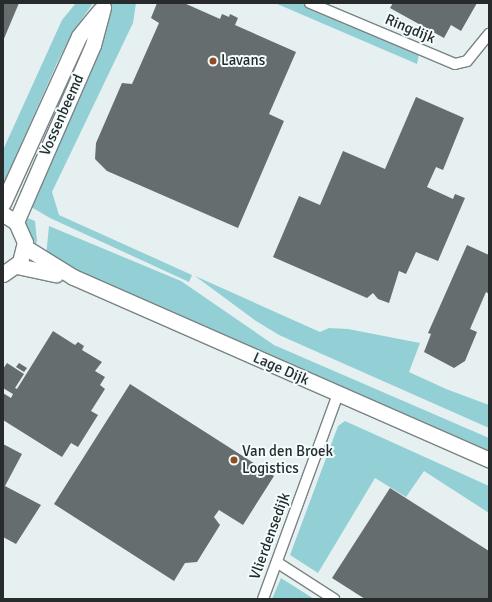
<!DOCTYPE html>
<html>
<head>
<meta charset="utf-8">
<style>
  body { margin:0 }
  #map { position:relative; width:492px; height:602px; overflow:hidden; background:#e6f0f1; font-family:Signika,sans-serif }
  div>[style] { position:absolute }
  [style*='--x'] { left:calc(var(--x)*1px); top:calc(var(--y)*1px); width:calc(var(--w)*1px); rotate:calc(var(--a)*1deg) }
  .green>* { inset:0; background:#93d0d5 }
  .building>* { inset:0; background:#656d6e }
  .roads { filter:drop-shadow(1px 0 #7a8384) drop-shadow(-1px 0 #7a8384) drop-shadow(0 1px #7a8384) drop-shadow(0 -1px #7a8384) }
  .minor>* { height:10px; margin:-5px; padding:0 5px; transform-origin:5px; border-radius:5px; background:#fff }
  .secondary>* { height:15px; margin:-7.5px; padding:0 7.5px; transform-origin:7.5px; border-radius:7.5px; background:#fff }
  .dots>* { width:11px; height:11px; translate:-50% -50%; box-sizing:border-box; border:2px solid #f3fdfe; border-radius:50% }
  span { translate:-50% -50%; white-space:nowrap; text-align:center; line-height:1.15; -webkit-text-stroke:4px #f3fdfe; paint-order:stroke }
  .street-label { font-size:15px; color:#272b2b }
  .poi-label { font-size:15px; color:#272b2b }
  .left { translate:0 -50%; text-align:left }
  .frame { position:absolute; inset:0; border:4px solid #272b2b; pointer-events:none }
</style>
</head>
<body>
<div id="map">
  <div class="green">
    <i style="clip-path:polygon(76px 3px,93px 3px,71px 35px,57px 63px,3px 185px,3px 150px,62px 20px)"></i>
    <i style="clip-path:polygon(111px 3px,136px 3px,133px 23px,52px 192px,59px 215px,192px 275px,189px 282px,50px 218px,26px 204px)"></i>
    <i style="clip-path:polygon(275px 3px,301px 3px,419px 54px,417px 64px)"></i>
    <i style="clip-path:polygon(25px 217px,35px 221px,37px 241px,34px 251px,23px 221px)"></i>
    <i style="clip-path:polygon(49px 226px,181px 281px,274px 345px,489px 438px,489px 454px,280px 363px,46px 256px)"></i>
    <i style="clip-path:polygon(195px 276px,320px 332px,329px 328px,348px 329px,420px 343px,409px 372px,446px 389px,489px 405px,489px 428px,279px 335px,256px 321px)"></i>
    <i style="clip-path:polygon(345px 421px,489px 486px,489px 513px,424px 471px,406px 497px,375px 478px,318px 573px,290px 555px,338px 426px)"></i>
    <i style="clip-path:polygon(281px 578px,314px 599px,272px 599px)"></i>
  </div>
  <div class="building">
    <i style="clip-path:polygon(3px 3px,19px 3px,3px 41px)"></i>
    <i style="clip-path:polygon(157px 3px,184px 3px,220px 19px,222px 14px,229px 17px,230px 14px,238px 18px,235px 25px,296px 52px,269px 114px,284px 121px,238px 228px,107px 171px,95px 159px,96px 143px,122px 83px,132px 84px,159px 23px,151px 18px)"></i>
    <i style="clip-path:polygon(393px 3px,477px 3px,461px 31px,451px 25px,444px 38px,390px 8px)"></i>
    <i style="clip-path:polygon(416px 97px,464px 118px,443px 170px,436px 167px,427px 187px,453px 199px,455px 194px,465px 198px,438px 261px,416px 252px,406px 274px,399px 271px,389px 303px,378px 299px,373px 293px,367px 298px,273px 257px,299px 196px,320px 205px,343px 151px,385px 169px)"></i>
    <i style="clip-path:polygon(467px 245px,489px 255px,489px 294px,486px 292px,470px 329px,477px 332px,465px 361px,454px 368px,424px 352px,431px 334px,428px 333px)"></i>
    <i style="clip-path:polygon(53px 331px,75px 345px,78px 342px,84px 346px,82px 350px,102px 362px,95px 371px,105px 377px,100px 385px,105px 389px,91px 411px,98px 415px,78px 447px,71px 443px,62px 457px,3px 420px,3px 393px,11px 398px,13px 394px,3px 388px,3px 369px,7px 363px,24px 374px,15px 388px,17px 389px)"></i>
    <i style="clip-path:polygon(19px 363px,27px 368px,24px 372px,16px 367px)"></i>
    <i style="clip-path:polygon(130px 384px,274px 476px,243px 525px,219px 510px,214px 517px,220px 525px,197px 562px,185px 563px,174px 581px,54px 504px)"></i>
    <i style="clip-path:polygon(3px 444px,22px 454px,5px 486px,41px 505px,16px 544px,3px 537px)"></i>
    <i style="clip-path:polygon(390px 488px,489px 551px,489px 599px,365px 599px,332px 578px)"></i>
  </div>
  <div class="roads">
    <div class="minor">
      <i style="--x:310;--y:3;--w:157;--a:22.8"></i>
      <i style="--x:455;--y:64;--w:12;--a:-14"></i>
      <i style="--x:467;--y:61;--w:35;--a:-51"></i>
      <i style="--x:278;--y:563;--w:67;--a:32.7"></i>
      <i style="--x:263;--y:599;--w:218;--a:-69.9"></i>
    </div>
    <div class="secondary">
      <i style="--x:3;--y:203;--w:183;--a:-65.5"></i>
      <i style="--x:79;--y:36;--w:33;--a:-51"></i>
      <i style="--x:3;--y:214;--w:15;--a:32"></i>
      <i style="--x:16;--y:222;--w:22;--a:66"></i>
      <i style="--x:25;--y:242;--w:21;--a:104"></i>
      <i style="--x:20;--y:262;--w:21;--a:145"></i>
      <i style="--x:16;--y:222;--w:193;--a:-66.5"></i>
      <i style="--x:93;--y:45;--w:39;--a:-75"></i>
      <i style="--x:25;--y:247;--w:57;--a:32"></i>
      <i style="--x:73;--y:277;--w:454;--a:23.7"></i>
      <i style="--x:17;--y:266;--w:40;--a:12"></i>
    </div>
  </div>
  <div class="dots">
    <i style="left:213px;top:61px;background:#904c20"></i>
    <i style="left:234px;top:460px;background:#904c20"></i>
  </div>
  <div class="street-label">
    <span style="left:410px;top:29px;rotate:23deg">Ringdijk</span>
    <span style="left:62px;top:115px;rotate:-66deg">Vossenbeemd</span>
    <span style="left:281px;top:369px;rotate:24deg">Lage Dijk</span>
    <span style="left:270px;top:536px;rotate:-70deg">Vlierdensedijk</span>
  </div>
  <div class="poi-label">
    <span class="left" style="left:221px;top:61px">Lavans</span>
    <span class="left" style="left:242px;top:460px">Van den Broek<br>Logistics</span>
  </div>
  <div class="frame"></div>
</div>
</body>
</html>
